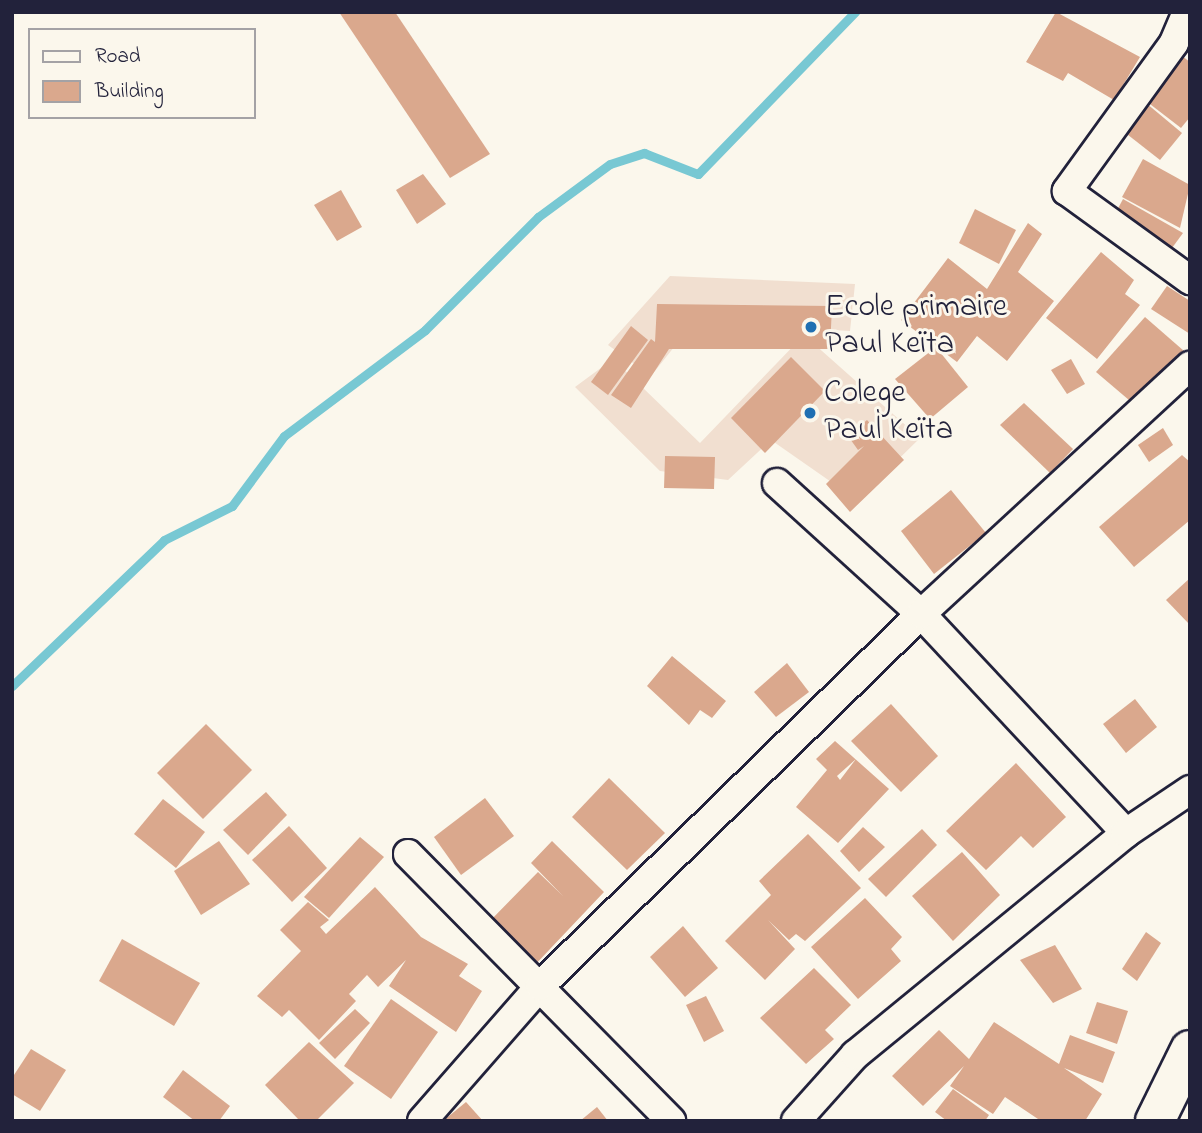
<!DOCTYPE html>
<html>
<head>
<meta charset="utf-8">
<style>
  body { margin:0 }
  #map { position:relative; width:1202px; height:1133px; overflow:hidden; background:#fbf7ec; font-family:"Indie Flower",sans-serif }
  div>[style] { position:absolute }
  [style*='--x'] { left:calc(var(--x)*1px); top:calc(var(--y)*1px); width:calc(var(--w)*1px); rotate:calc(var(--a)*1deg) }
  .built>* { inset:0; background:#f1dfd0 }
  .stream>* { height:9px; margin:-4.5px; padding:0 4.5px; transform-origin:4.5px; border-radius:4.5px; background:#78c8d3 }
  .building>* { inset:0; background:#daa88d }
  .roads { filter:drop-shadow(2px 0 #22223b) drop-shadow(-2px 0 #22223b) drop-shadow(0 2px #22223b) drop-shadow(0 -2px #22223b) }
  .street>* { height:28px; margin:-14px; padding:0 14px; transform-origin:14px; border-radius:14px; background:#fbf7ec }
  .secondary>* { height:38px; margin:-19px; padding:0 19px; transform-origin:19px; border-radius:19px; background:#fbf7ec }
  .dots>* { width:19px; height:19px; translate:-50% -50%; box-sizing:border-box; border:4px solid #fbf7ec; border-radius:50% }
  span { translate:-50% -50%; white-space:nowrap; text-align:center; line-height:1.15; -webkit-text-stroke:6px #fbf7ec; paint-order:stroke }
  .poi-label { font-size:32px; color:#22223b }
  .left { translate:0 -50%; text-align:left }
  .frame { position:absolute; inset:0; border:14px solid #22223b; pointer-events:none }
  .legend { position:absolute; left:28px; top:28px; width:228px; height:91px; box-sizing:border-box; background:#fbf7ec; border:2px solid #a4a2a5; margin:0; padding:9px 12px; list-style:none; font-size:21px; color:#22223b }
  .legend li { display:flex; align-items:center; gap:14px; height:35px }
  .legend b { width:35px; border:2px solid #a4a2a5 }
</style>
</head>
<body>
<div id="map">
  <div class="built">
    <i style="clip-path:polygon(670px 276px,855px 284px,850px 331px,694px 322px,651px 376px,608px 345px)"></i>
    <i style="clip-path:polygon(804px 335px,920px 438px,857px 500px,771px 440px,728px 480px,660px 471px,575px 387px,613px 359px,700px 443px)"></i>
  </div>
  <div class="stream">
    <i style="--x:12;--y:686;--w:211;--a:-43.8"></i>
    <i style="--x:164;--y:540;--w:76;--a:-26.6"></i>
    <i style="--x:232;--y:506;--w:87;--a:-53.4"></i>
    <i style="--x:284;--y:436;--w:176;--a:-36.9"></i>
    <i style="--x:425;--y:330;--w:160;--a:-45"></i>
    <i style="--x:538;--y:217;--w:89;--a:-36.4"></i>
    <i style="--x:610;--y:164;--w:36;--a:-18"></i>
    <i style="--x:644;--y:153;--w:58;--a:21.3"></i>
    <i style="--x:698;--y:174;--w:226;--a:-45.9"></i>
  </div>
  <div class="building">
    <i style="clip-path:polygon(339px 12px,395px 12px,490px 154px,450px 178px)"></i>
    <i style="clip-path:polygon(1056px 12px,1140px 57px,1114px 100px,1068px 73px,1063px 81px,1026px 62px)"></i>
    <i style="clip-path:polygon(1182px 56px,1190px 62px,1190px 117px,1181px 128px,1146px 101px)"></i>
    <i style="clip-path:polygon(1146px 103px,1182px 133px,1160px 160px,1123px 131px)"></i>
    <i style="clip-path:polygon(1143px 159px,1190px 185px,1180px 228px,1122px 197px)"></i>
    <i style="clip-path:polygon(423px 174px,446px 204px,417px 224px,396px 190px)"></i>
    <i style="clip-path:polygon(341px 190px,362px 227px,337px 241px,314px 205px)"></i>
    <i style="clip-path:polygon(1123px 199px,1183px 233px,1172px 248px,1114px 216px)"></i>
    <i style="clip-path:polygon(975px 209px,1016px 230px,999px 264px,959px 243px)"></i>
    <i style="clip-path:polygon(1028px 223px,1042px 234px,1018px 272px,1054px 301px,1007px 361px,977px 336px,957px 362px,901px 320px,948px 258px,987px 289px)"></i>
    <i style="clip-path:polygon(1101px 252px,1134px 280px,1125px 294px,1140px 305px,1097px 359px,1046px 318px)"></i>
    <i style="clip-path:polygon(1167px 286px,1190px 301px,1190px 334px,1151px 309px)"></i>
    <i style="clip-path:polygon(657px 304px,832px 306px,830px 349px,669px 349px,631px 408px,611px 395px,651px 339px,655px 342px)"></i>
    <i style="clip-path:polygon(1145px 317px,1184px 351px,1136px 406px,1096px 372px)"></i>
    <i style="clip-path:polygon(631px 326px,648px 340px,608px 395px,591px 382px)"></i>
    <i style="clip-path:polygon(936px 347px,968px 387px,930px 419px,895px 379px)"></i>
    <i style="clip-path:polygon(791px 357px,825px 391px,765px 453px,731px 418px)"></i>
    <i style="clip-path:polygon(1071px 359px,1085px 384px,1067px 394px,1051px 370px)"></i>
    <i style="clip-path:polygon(1024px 403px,1073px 449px,1050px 473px,1000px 425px)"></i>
    <i style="clip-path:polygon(867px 420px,904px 460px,850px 512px,826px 484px,864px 446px,858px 450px,848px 436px)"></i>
    <i style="clip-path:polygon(1163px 428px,1173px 445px,1149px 462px,1138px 445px)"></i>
    <i style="clip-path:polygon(1182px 455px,1190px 462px,1190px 520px,1134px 567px,1099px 527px)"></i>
    <i style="clip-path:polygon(665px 456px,715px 457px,714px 489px,664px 488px)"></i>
    <i style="clip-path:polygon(951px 490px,986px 533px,934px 574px,901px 531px)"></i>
    <i style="clip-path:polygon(1190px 578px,1190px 625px,1166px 600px)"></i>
    <i style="clip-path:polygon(672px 656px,726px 701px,712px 718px,700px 710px,689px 725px,647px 686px)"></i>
    <i style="clip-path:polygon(787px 663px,809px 692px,776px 717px,754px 692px)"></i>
    <i style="clip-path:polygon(1135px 699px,1157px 727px,1126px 753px,1103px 724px)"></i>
    <i style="clip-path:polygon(891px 704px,938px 756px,901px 792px,851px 741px)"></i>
    <i style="clip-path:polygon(206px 724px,252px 770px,203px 819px,157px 773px)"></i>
    <i style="clip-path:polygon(evenodd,835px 741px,889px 789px,838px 843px,796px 807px,827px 770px,816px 759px,835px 741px,856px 759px,840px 780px,837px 776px,856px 759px)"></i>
    <i style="clip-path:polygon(1016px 763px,1066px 817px,1033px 848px,1021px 836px,986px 870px,946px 831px)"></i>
    <i style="clip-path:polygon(609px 778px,665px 833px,627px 870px,572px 817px)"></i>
    <i style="clip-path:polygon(266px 792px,287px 815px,248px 855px,223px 830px)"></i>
    <i style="clip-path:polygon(485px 798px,514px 836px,461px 875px,434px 837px)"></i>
    <i style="clip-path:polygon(163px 799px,205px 832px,176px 868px,134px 834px)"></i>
    <i style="clip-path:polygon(289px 826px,327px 868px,292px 902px,252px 860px)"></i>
    <i style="clip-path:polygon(863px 827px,885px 847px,859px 872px,840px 851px)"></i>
    <i style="clip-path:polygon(922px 829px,937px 845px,886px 897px,868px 879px)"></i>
    <i style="clip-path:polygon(808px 834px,861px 888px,805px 941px,796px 934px,789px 940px,768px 920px,795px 949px,765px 980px,725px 941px,771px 895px,759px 881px)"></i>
    <i style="clip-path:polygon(360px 837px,384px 857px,329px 918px,304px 897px)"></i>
    <i style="clip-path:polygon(219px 841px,250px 884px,201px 915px,174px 871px)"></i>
    <i style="clip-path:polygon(552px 841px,604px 892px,532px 968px,487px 924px,538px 872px,563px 896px,531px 863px)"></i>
    <i style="clip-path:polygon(962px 852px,1000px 895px,953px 941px,912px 896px)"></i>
    <i style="clip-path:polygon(375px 887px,421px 937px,468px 964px,459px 976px,482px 991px,456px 1032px,389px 986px,406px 960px,378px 987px,367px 975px,349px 994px,356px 1001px,319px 1040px,289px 1010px,282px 1017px,257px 996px,301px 951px,280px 930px,308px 902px,329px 920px,320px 927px,326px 934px)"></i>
    <i style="clip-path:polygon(865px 898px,902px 937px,891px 949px,901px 961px,858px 999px,811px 947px)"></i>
    <i style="clip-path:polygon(683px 926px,718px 968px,685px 997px,650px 957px)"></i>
    <i style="clip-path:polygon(1146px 932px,1161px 943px,1137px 981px,1122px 969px)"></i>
    <i style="clip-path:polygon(122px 939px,200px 983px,174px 1026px,99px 981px)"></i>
    <i style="clip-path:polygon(1055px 945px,1082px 989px,1053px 1003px,1020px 960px)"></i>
    <i style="clip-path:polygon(814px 968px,851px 1005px,825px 1030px,834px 1039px,806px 1064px,760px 1018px)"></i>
    <i style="clip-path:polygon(706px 996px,724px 1031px,704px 1042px,686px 1005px)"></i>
    <i style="clip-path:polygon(391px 999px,438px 1032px,391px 1099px,344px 1066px)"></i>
    <i style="clip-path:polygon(1097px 1002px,1128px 1011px,1117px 1044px,1086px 1033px)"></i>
    <i style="clip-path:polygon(355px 1009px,370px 1023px,335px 1059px,319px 1043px)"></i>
    <i style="clip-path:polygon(994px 1022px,1059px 1064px,1070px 1035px,1115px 1052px,1103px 1083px,1064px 1068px,1102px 1094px,1085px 1121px,1041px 1121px,1005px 1097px,993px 1114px,950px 1086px,964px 1066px,923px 1106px,892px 1076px,939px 1030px,969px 1059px)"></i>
    <i style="clip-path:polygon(309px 1042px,354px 1083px,316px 1121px,300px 1121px,265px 1085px)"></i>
    <i style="clip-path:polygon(31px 1049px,66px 1070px,40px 1111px,12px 1094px,12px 1078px)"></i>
    <i style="clip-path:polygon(183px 1070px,230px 1106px,219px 1121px,195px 1121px,163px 1097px)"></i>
    <i style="clip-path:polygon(953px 1089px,989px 1115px,985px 1121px,947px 1121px,935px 1112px)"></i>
    <i style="clip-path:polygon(466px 1102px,483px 1121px,443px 1121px)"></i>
    <i style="clip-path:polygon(597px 1107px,608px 1121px,580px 1121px)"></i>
  </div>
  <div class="roads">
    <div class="street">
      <i style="--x:1187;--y:12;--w:34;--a:113"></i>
      <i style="--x:1174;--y:43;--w:183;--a:125.9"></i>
      <i style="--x:1067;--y:191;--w:152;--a:35.9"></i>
      <i style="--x:777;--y:483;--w:195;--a:42.3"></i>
      <i style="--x:921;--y:614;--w:300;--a:46.9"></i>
      <i style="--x:408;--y:854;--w:375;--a:45.4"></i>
      <i style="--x:422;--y:1121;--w:179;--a:-48.8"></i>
      <i style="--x:540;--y:986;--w:532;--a:-44.32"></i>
      <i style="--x:921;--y:614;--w:366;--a:-42.7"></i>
      <i style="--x:796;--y:1121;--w:89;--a:-48.2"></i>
      <i style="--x:855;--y:1055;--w:350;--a:-39.3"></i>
      <i style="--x:1126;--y:833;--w:77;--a:-33.9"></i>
    </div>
    <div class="secondary">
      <i style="--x:1155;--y:1121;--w:79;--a:-63.8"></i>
    </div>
  </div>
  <div class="dots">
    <i style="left:811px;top:327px;background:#1f6fb2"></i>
    <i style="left:810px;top:413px;background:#1f6fb2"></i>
  </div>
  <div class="poi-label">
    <span class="left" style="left:825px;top:327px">Ecole primaire<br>Paul Keïta</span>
    <span class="left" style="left:824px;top:413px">Colege<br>Paul Keïta</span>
  </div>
  <div class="frame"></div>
  <ul class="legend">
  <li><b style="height:9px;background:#fbf7ec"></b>Road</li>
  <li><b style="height:19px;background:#daa88d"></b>Building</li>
  </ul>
</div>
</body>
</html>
